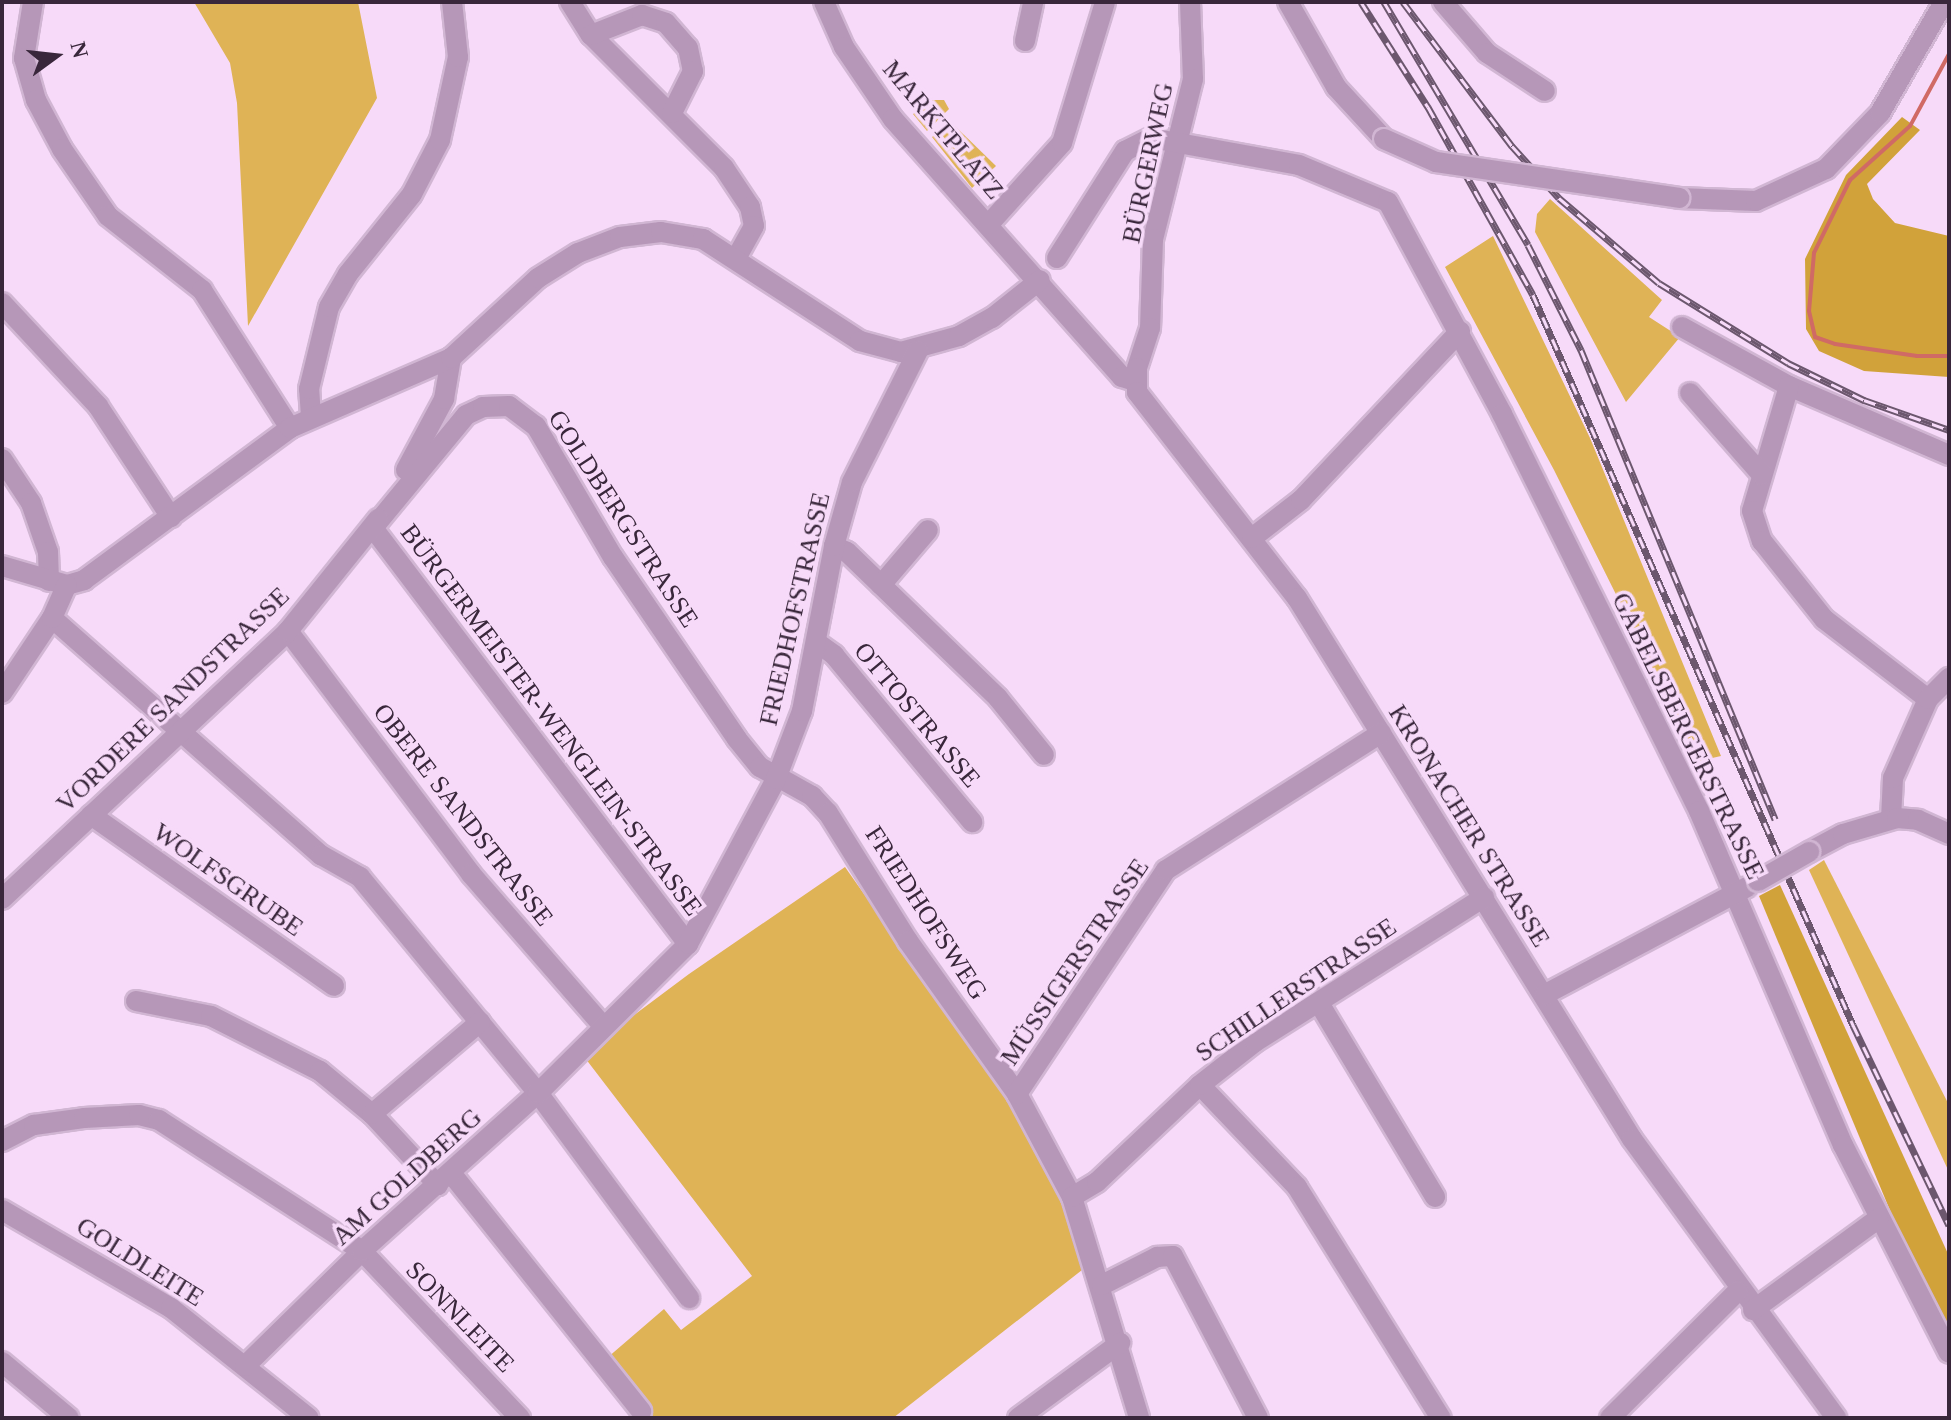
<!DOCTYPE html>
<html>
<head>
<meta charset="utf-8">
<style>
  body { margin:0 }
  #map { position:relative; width:1951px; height:1420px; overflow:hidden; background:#f7daf9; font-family:"Times New Roman",serif }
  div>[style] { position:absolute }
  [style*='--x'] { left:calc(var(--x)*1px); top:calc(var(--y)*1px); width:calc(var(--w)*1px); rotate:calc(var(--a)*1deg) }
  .green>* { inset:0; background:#dfb356 }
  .forest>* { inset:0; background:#d1a23a }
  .stream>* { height:4px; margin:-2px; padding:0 2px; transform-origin:2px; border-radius:2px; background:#d06a65 }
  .roads { filter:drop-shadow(2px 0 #d1b6d3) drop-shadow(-2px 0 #d1b6d3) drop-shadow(0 2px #d1b6d3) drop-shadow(0 -2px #d1b6d3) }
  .minor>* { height:20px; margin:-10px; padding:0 10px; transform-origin:10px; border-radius:10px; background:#b697b8 }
  .rail>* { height:7px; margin-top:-3.5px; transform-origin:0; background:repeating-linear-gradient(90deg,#f7daf9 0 12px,#6c576e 0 24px); box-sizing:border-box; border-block:2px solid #6c576e }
  .bridges { filter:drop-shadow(2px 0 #d1b6d3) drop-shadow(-2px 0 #d1b6d3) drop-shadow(0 2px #d1b6d3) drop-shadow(0 -2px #d1b6d3) }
  .minor-bridge>* { height:20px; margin:-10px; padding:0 10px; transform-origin:10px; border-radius:10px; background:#b697b8 }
  span { translate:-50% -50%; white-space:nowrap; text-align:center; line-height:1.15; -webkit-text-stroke:7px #f7daf9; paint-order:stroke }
  .street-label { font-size:26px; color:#39273b }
  .frame { position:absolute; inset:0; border:4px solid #39273b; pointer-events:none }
  .north { position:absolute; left:16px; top:16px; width:80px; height:80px; -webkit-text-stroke:6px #f7daf9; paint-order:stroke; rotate:75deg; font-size:22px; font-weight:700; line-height:32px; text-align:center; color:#39273b }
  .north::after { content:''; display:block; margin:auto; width:28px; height:36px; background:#39273b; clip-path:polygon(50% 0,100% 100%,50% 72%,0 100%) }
</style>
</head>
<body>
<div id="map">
  <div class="green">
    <i style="clip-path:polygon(194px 2px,358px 2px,377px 98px,248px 326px,237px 103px,230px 63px)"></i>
    <i style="clip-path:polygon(931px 100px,944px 100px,949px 109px,927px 131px,913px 114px)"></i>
    <i style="clip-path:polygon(946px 126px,955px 126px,996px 166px,972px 188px,932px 137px)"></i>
    <i style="clip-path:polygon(1550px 199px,1662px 300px,1649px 317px,1680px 337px,1626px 402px,1535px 232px,1537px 214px)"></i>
    <i style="clip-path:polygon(1493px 236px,1590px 438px,1721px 756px,1699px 761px,1554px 470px,1445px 267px)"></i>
    <i style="clip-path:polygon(1824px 860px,1949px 1105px,1949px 1172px,1809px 870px)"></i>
    <i style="clip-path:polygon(845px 867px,1005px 1094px,1058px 1191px,1082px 1270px,893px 1418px,648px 1418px,653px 1413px,607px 1358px,664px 1309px,681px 1330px,752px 1276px,582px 1054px,689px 974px)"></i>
  </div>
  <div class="forest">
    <i style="clip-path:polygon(1902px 117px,1920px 130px,1867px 184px,1873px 199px,1895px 223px,1949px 236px,1949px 377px,1864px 371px,1819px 351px,1806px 329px,1805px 259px,1846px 175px)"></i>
    <i style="clip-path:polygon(1780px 885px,1949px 1256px,1949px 1329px,1909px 1256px,1759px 896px)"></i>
  </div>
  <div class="stream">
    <i style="--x:1949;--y:54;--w:82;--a:118.4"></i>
    <i style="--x:1910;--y:126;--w:81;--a:138"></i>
    <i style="--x:1850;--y:180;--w:81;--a:116.3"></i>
    <i style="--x:1814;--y:253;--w:58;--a:94.9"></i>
    <i style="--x:1809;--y:311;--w:27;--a:77"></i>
    <i style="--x:1815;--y:337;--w:21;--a:19"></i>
    <i style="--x:1835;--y:344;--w:83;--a:8.3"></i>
    <i style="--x:1917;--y:356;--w:32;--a:0"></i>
  </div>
  <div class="roads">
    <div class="minor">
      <i style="--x:33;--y:2;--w:57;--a:99.1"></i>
      <i style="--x:24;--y:58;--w:44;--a:74.1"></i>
      <i style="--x:36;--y:100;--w:55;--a:62"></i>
      <i style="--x:62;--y:149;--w:81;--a:55.5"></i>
      <i style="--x:108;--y:216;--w:120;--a:38.2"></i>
      <i style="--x:202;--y:290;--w:164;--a:57.5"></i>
      <i style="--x:570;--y:2;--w:39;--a:58"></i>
      <i style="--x:591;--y:35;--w:188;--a:45"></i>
      <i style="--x:724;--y:168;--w:47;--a:56.3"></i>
      <i style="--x:750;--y:207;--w:19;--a:78"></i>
      <i style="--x:754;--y:226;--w:37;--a:119"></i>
      <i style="--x:824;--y:2;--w:49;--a:66"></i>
      <i style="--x:844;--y:47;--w:87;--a:55.8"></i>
      <i style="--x:893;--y:119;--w:345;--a:48.4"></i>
      <i style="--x:1122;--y:377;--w:14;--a:17"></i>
      <i style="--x:1190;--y:2;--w:77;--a:87.8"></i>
      <i style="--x:1193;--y:79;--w:165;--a:104"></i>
      <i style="--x:1153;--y:239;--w:89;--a:91.9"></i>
      <i style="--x:1150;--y:328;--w:42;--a:108"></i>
      <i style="--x:1137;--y:368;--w:24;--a:90"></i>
      <i style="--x:1137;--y:392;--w:261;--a:52.2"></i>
      <i style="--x:1297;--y:598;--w:636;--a:58.23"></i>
      <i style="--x:1632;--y:1139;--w:346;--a:53.8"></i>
      <i style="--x:1288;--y:2;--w:98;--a:60.5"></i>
      <i style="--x:1336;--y:87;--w:71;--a:47.3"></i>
      <i style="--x:1443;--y:2;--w:67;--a:49.2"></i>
      <i style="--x:1487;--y:53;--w:69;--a:33.2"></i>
      <i style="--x:591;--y:35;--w:55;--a:-21.4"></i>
      <i style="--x:642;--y:15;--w:25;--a:18"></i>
      <i style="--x:666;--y:23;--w:33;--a:49"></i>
      <i style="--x:688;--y:48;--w:24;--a:78"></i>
      <i style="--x:693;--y:71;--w:47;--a:116.6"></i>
      <i style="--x:1025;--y:41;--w:40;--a:-78"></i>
      <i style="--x:1679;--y:198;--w:77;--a:2.2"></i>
      <i style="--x:1756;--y:201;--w:77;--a:-24.6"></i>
      <i style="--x:1826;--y:169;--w:78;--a:-46"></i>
      <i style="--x:1880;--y:113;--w:128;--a:-60"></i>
      <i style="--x:989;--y:224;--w:109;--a:-48"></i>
      <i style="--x:1062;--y:143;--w:147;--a:-73"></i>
      <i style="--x:1057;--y:258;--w:127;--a:-57.6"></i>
      <i style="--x:1125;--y:151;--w:29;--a:-27"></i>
      <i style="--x:1151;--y:138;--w:150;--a:10.3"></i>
      <i style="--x:1299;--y:165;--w:96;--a:22.6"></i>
      <i style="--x:1388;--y:202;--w:241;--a:61.7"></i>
      <i style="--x:1502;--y:414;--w:443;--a:63.6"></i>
      <i style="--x:1699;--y:811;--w:364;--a:66.7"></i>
      <i style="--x:1843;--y:1145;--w:233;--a:63"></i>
      <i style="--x:2;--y:303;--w:141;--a:47"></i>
      <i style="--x:98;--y:406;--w:133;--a:56.7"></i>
      <i style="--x:1682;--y:327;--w:122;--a:28.9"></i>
      <i style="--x:1789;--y:386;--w:174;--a:23.3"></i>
      <i style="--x:1789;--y:386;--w:130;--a:106.5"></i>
      <i style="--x:1752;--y:511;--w:32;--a:72"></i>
      <i style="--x:1762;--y:541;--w:100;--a:51.5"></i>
      <i style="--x:1824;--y:619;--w:131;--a:37.6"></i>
      <i style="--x:1690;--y:393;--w:109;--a:48.7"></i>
      <i style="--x:311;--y:416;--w:27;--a:-94"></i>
      <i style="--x:309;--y:389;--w:84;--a:-76.3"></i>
      <i style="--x:329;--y:307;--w:38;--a:-60"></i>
      <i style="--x:348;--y:274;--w:102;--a:-51.3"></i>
      <i style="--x:412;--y:194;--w:61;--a:-62.6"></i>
      <i style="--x:440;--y:140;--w:85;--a:-77.8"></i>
      <i style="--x:458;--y:57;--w:55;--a:-96.2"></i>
      <i style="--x:2;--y:459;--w:53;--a:56.6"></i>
      <i style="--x:31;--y:503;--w:52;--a:70.9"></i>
      <i style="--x:48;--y:552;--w:29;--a:88"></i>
      <i style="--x:406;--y:470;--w:81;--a:-61.8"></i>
      <i style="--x:444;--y:399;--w:42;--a:-80.3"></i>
      <i style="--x:373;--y:528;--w:146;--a:-50.5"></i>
      <i style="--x:466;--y:415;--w:19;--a:-25"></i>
      <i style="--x:483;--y:407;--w:26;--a:-2"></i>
      <i style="--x:509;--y:406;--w:34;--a:37"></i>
      <i style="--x:536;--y:426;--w:152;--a:59.6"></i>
      <i style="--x:613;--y:557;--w:220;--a:55.7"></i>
      <i style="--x:737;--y:739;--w:36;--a:51"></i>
      <i style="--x:760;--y:767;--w:60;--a:29.1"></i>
      <i style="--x:812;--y:796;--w:23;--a:47"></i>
      <i style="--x:828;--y:813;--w:151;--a:58"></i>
      <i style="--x:908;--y:941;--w:188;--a:54.5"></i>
      <i style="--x:1017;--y:1094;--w:117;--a:61.9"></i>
      <i style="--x:1072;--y:1197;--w:231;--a:73.1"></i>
      <i style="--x:373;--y:528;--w:522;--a:52.87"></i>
      <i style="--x:1252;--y:538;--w:62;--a:-37.8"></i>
      <i style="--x:1301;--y:500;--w:232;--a:-46.7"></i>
      <i style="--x:834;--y:546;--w:14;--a:25"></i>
      <i style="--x:847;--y:552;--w:210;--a:44"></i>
      <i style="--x:998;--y:698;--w:73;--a:51.1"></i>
      <i style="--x:2;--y:566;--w:68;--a:16.3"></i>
      <i style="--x:67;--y:585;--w:18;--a:-16"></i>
      <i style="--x:84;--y:580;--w:256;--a:-36.4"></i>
      <i style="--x:290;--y:428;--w:176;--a:-23.5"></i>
      <i style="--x:451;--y:358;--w:118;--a:-42.6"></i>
      <i style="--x:538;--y:278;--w:47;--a:-32"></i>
      <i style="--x:578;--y:253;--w:45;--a:-20.9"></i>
      <i style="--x:620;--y:237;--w:41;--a:-7"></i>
      <i style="--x:661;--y:232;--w:43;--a:9.5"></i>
      <i style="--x:703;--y:239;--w:187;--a:33"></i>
      <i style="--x:860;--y:341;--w:42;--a:15"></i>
      <i style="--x:901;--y:352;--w:60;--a:-15.4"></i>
      <i style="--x:959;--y:336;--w:38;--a:-29"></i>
      <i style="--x:992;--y:318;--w:61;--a:-38.4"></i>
      <i style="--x:881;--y:585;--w:72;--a:-49.5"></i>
      <i style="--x:52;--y:618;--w:359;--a:41.4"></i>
      <i style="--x:321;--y:855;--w:45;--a:29.4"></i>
      <i style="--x:360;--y:877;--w:280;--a:50.5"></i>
      <i style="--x:538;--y:1093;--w:255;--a:53.6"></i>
      <i style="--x:288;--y:631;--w:304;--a:53"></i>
      <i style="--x:471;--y:874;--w:201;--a:49"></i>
      <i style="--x:819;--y:644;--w:19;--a:36"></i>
      <i style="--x:834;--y:655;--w:217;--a:50.4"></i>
      <i style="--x:2;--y:693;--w:90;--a:-56.3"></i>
      <i style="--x:52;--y:618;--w:36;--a:-66"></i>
      <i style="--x:91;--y:815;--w:297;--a:35.1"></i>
      <i style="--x:1891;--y:819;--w:41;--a:-87.2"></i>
      <i style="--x:1893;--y:778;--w:86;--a:-66.1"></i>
      <i style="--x:1928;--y:699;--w:30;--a:-45"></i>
      <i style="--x:1809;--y:852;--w:38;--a:-28"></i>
      <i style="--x:1843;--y:834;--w:56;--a:-16.5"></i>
      <i style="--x:1897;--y:818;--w:21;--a:5"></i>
      <i style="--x:1918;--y:820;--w:34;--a:24"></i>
      <i style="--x:2;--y:899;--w:392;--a:-43.1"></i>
      <i style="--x:288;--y:631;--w:144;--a:-51.2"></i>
      <i style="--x:1544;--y:995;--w:230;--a:-28"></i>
      <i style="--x:136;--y:1001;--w:76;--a:11.3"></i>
      <i style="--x:211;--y:1016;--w:122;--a:26.8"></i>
      <i style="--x:320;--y:1071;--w:67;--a:39.6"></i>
      <i style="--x:372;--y:1114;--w:97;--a:47.1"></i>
      <i style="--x:1319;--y:1003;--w:226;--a:59.1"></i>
      <i style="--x:1200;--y:1085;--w:141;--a:46.4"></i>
      <i style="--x:1297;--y:1187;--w:272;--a:58.1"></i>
      <i style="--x:1017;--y:1094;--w:269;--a:-56.4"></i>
      <i style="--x:1166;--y:870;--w:255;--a:-32.5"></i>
      <i style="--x:372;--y:1114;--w:142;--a:-40.4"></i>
      <i style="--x:2;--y:1141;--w:36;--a:-27"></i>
      <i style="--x:34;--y:1125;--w:50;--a:-8"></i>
      <i style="--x:84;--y:1118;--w:55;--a:-3.1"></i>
      <i style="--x:139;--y:1115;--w:21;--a:14"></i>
      <i style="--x:159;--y:1120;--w:242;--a:32.8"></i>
      <i style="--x:362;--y:1251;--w:230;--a:46.6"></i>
      <i style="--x:451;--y:1173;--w:305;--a:51.4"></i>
      <i style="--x:1072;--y:1197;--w:29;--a:-31"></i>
      <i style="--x:1097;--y:1182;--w:141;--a:-43.3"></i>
      <i style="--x:1200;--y:1085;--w:70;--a:-38"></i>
      <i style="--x:1255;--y:1042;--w:271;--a:-32.3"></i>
      <i style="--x:2;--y:1210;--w:195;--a:30.1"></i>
      <i style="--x:171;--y:1308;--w:176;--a:38.6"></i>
      <i style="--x:1102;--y:1285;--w:62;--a:-27"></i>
      <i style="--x:1157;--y:1257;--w:16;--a:-4"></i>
      <i style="--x:1173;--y:1256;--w:183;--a:62.3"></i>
      <i style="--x:1753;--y:1310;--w:155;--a:-36.1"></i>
      <i style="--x:2;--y:1362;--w:87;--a:39.9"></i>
      <i style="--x:245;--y:1366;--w:164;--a:-44.5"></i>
      <i style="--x:362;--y:1251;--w:237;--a:-41.9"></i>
      <i style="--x:538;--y:1093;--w:211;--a:-44.8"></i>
      <i style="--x:688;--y:944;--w:187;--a:-61.9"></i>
      <i style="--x:776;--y:779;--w:73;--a:-69.1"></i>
      <i style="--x:802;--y:711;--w:168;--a:-79"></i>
      <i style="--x:834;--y:546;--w:66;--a:-74.3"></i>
      <i style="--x:852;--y:482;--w:147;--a:-63.3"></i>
      <i style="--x:1018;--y:1418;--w:127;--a:-36.3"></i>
      <i style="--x:1610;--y:1418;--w:180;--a:-44.8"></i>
    </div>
  </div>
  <div class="rail">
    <i style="--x:1361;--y:2;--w:125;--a:57.5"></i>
    <i style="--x:1428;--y:107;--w:215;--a:60.8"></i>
    <i style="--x:1533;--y:295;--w:797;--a:66.33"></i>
    <i style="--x:1853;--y:1025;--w:222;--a:64.4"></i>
    <i style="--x:1384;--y:2;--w:282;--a:59.3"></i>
    <i style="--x:1528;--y:245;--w:118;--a:63.2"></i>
    <i style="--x:1581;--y:350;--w:508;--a:67.53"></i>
    <i style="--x:1403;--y:2;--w:181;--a:52.9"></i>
    <i style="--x:1512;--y:146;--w:70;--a:47.9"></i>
    <i style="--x:1559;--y:198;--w:131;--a:40.4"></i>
    <i style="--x:1659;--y:283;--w:152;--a:31.8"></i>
    <i style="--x:1788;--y:363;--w:85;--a:26"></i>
    <i style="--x:1864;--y:400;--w:90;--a:19.4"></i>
  </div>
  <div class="bridges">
    <div class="minor-bridge">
      <i style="--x:1384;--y:139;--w:57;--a:23.9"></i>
      <i style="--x:1436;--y:162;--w:246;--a:8.4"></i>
      <i style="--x:1758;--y:881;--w:59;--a:-29.6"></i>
    </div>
  </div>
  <div class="street-label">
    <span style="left:943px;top:130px;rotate:50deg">MARKTPLATZ</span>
    <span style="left:1148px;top:163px;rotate:-78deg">BÜRGERWEG</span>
    <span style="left:623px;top:519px;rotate:57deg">GOLDBERGSTRASSE</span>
    <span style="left:795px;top:609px;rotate:-77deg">FRIEDHOFSTRASSE</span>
    <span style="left:173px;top:700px;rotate:-44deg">VORDERE SANDSTRASSE</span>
    <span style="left:917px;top:715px;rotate:50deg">OTTOSTRASSE</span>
    <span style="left:551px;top:720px;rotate:53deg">BÜRGERMEISTER-WENGLEIN-STRASSE</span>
    <span style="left:1688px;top:736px;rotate:64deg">GABELSBERGERSTRASSE</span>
    <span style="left:463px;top:815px;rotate:52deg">OBERE SANDSTRASSE</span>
    <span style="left:1469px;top:826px;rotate:58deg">KRONACHER STRASSE</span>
    <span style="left:228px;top:880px;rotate:35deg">WOLFSGRUBE</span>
    <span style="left:926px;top:913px;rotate:57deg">FRIEDHOFSWEG</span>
    <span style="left:1075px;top:962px;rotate:-56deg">MÜSSIGERSTRASSE</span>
    <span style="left:1296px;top:990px;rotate:-34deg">SCHILLERSTRASSE</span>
    <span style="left:407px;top:1177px;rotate:-42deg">AM GOLDBERG</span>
    <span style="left:140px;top:1262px;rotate:32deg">GOLDLEITE</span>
    <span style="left:460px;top:1317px;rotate:46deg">SONNLEITE</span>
  </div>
  <div class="frame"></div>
  <div class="north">N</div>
</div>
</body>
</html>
